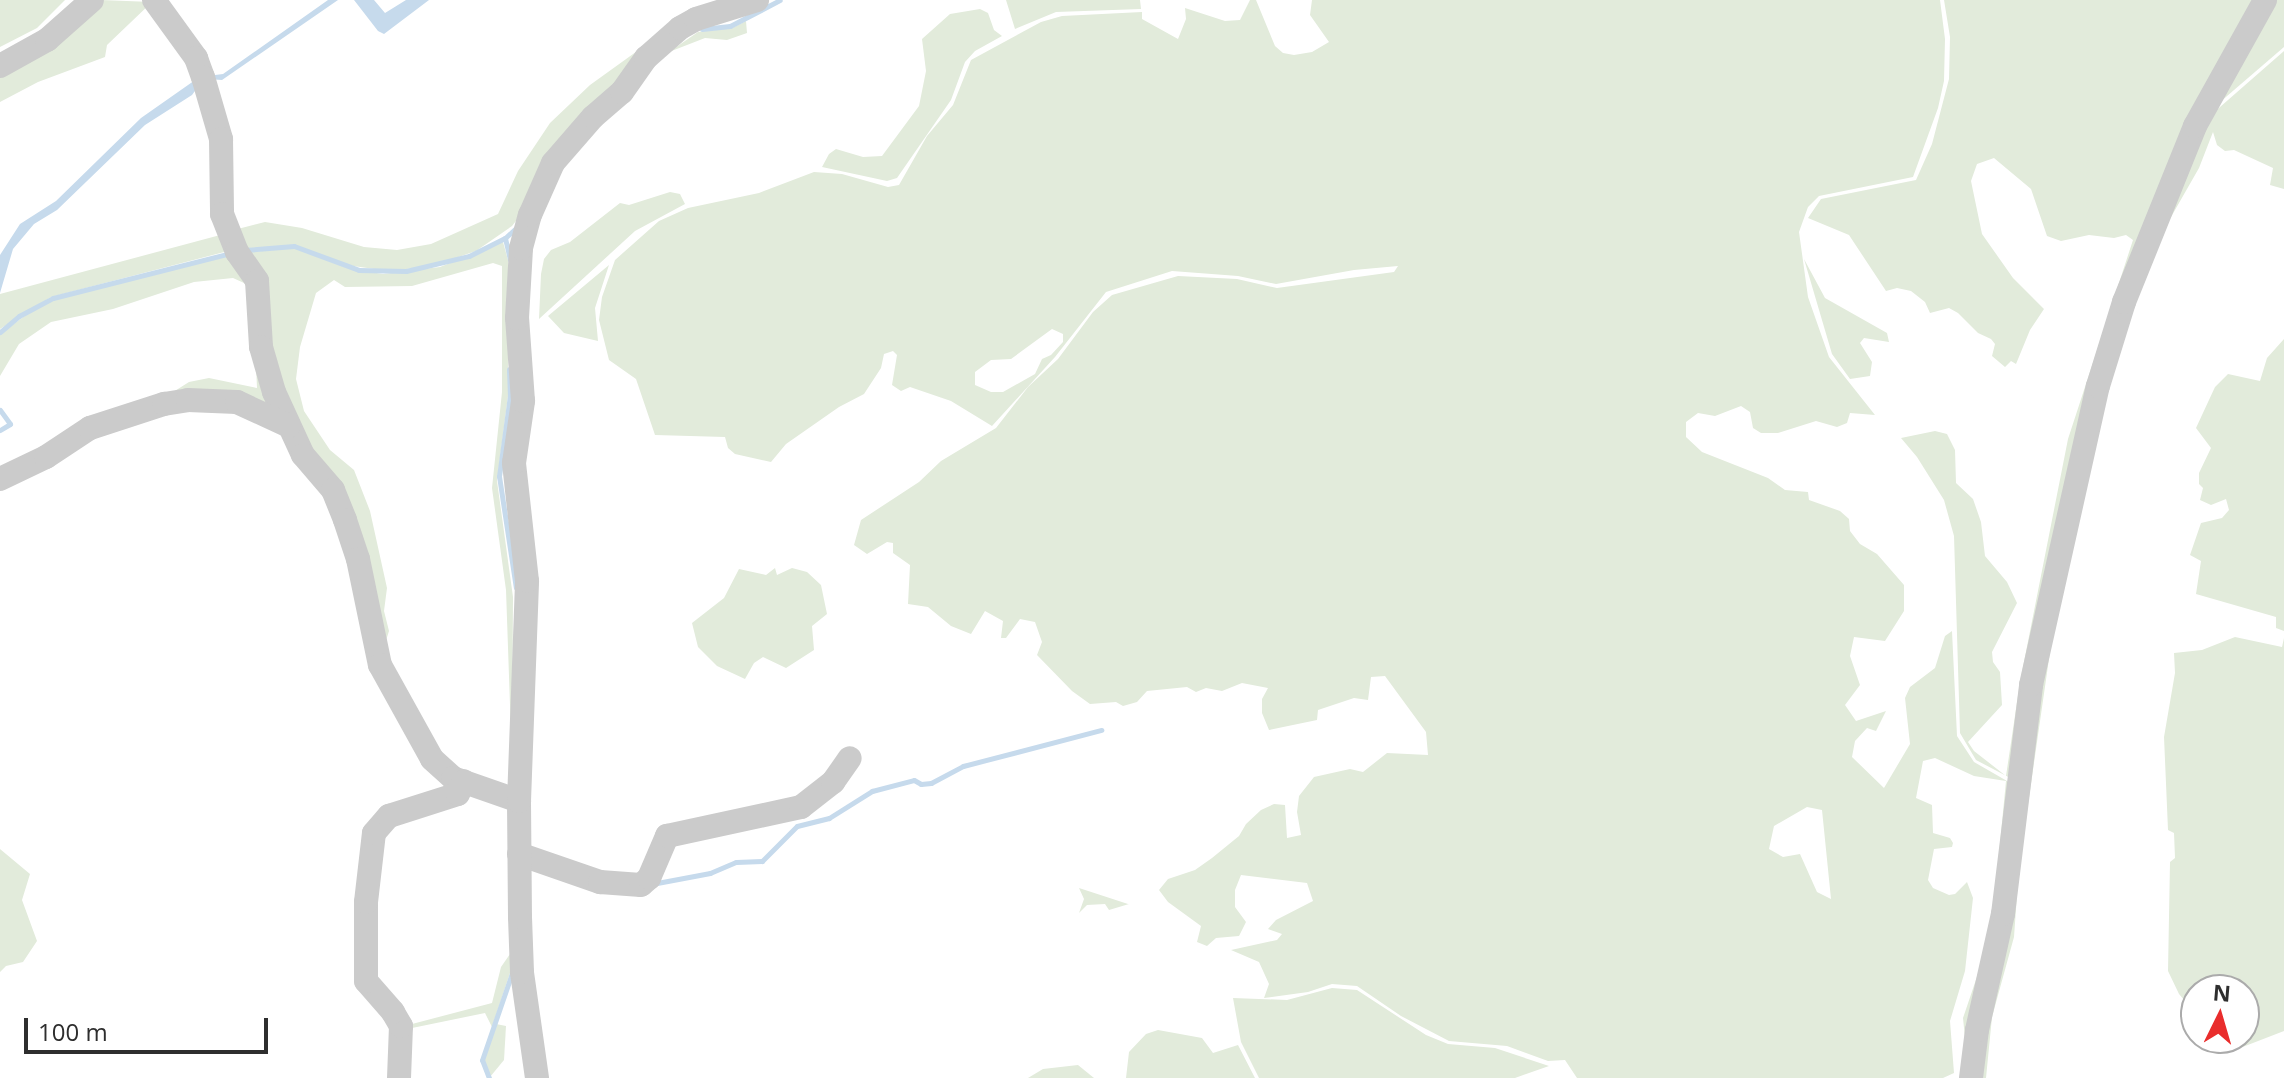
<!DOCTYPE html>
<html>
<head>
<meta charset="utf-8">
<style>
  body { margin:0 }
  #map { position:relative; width:2284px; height:1078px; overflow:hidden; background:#fff; font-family:"Open Sans",sans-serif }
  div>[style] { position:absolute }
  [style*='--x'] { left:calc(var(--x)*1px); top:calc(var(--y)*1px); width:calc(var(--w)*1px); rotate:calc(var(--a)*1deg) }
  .green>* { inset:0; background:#e2ebdb }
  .water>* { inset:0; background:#c6daec }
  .stream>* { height:5px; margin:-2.5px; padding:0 2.5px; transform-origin:2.5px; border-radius:2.5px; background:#c6daec }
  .minor>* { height:24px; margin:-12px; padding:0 12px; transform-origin:12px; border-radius:12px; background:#cbcbcb }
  span { translate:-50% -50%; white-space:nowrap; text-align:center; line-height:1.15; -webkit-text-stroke:8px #fff; paint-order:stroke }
  .north { position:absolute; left:2180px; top:974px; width:80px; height:80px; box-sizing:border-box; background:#fff; border:2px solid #ababab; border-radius:50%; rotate:5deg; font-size:22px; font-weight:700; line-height:32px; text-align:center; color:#2e2e2e }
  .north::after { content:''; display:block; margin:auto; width:28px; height:36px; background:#e92d2c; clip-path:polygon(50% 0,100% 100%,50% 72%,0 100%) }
  .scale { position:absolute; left:24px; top:1018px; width:244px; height:36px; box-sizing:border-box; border:4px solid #2e2e2e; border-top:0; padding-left:10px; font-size:24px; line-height:28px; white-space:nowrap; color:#2e2e2e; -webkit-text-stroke:6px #fff; paint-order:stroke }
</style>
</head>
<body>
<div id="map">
  <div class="green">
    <i style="clip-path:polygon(0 0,65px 0,37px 28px,0 47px)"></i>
    <i style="clip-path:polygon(101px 0,152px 2px,107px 45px,105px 57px,38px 82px,0 102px,0 72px)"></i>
    <i style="clip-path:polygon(1006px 0,1140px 0,1141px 9px,1056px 12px,1015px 29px)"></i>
    <i style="clip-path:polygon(evenodd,1250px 0,1256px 0,1275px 46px,1283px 53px,1294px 55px,1312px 52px,1329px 42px,1310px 15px,1312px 0,1940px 0,1945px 39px,1944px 81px,1938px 108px,1913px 177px,1819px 196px,1808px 207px,1799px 232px,1808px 297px,1829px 357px,1875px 415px,1850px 413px,1847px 423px,1837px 427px,1816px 421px,1778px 433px,1761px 433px,1753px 428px,1750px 412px,1741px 406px,1715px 416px,1698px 413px,1686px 422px,1686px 437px,1702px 452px,1768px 478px,1785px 490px,1808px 492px,1809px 500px,1840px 511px,1849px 519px,1850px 531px,1860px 544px,1877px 554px,1904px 585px,1904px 611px,1885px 641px,1854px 637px,1850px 656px,1860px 685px,1845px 705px,1856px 721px,1886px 711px,1876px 731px,1867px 728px,1855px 741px,1852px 757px,1884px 788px,1910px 744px,1905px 698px,1910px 687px,1935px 668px,1945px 636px,1952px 631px,1957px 736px,1974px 762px,2014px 785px,2003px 879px,1965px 1038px,1963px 1018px,1984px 956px,1993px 915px,2006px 781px,1974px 776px,1935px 758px,1923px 761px,1916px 798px,1932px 805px,1933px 833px,1950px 838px,1953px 843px,1952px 847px,1934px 849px,1928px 880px,1933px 888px,1949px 895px,1955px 894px,1967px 882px,1973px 898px,1965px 971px,1950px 1021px,1954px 1073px,1943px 1078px,1577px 1078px,1565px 1060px,1548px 1061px,1507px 1046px,1449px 1041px,1401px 1016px,1357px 986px,1332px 984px,1308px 992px,1264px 998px,1269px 984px,1259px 962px,1231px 950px,1277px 940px,1282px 934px,1268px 929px,1276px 920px,1313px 901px,1307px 883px,1241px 875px,1235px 890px,1235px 907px,1246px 922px,1239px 936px,1216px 938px,1207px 946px,1197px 942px,1201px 926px,1168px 902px,1159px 890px,1168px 879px,1195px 870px,1212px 858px,1239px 836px,1246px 824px,1261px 810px,1274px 804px,1285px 805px,1287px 838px,1301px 835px,1297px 812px,1299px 796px,1314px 777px,1350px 769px,1363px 772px,1387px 753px,1428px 755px,1426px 732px,1385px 676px,1371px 677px,1368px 700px,1354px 698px,1318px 710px,1317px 720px,1269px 730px,1262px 713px,1262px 699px,1268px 688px,1242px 683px,1222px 691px,1206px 688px,1196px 692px,1187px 687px,1147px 691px,1137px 702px,1123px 706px,1116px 702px,1090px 704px,1072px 691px,1037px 655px,1042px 642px,1035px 622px,1020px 619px,1006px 638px,1001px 638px,1003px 621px,985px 611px,971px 634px,951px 626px,928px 607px,908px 604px,910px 565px,893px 553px,893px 543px,887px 542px,867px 554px,854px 545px,861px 520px,919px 482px,941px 461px,996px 428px,1028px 387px,1058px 359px,1093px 312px,1112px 295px,1178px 276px,1237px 279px,1277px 288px,1394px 272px,1398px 266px,1354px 270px,1276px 284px,1238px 276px,1172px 271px,1106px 292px,1055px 357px,992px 426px,951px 401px,910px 387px,901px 391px,892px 385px,897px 355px,893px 351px,884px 354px,881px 368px,864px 394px,839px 407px,786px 444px,771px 462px,735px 454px,728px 448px,725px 437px,655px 435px,636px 379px,609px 360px,599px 320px,602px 297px,615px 260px,659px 221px,688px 208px,759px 193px,814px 172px,842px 174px,888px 187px,899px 185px,927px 136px,953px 105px,971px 60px,1041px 22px,1062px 16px,1142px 12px,1142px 19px,1178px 39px,1186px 19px,1185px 8px,1225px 21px,1240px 20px,1250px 0,1052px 329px,1063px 334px,1063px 342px,1051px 355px,1042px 359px,1035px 374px,1003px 392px,991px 392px,975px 385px,975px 372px,991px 360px,1011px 359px,1052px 329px,1250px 0,1807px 807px,1822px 810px,1831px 899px,1817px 892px,1800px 854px,1783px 857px,1769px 849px,1774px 826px,1807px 807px)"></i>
    <i style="clip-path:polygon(1944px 0,2260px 0,2147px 224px,2014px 780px,1976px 760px,1960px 733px,1954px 536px,1944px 500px,1917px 457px,1901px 438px,1935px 431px,1947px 434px,1955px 450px,1956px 483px,1973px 499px,1981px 522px,1985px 556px,2007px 582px,2017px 603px,1992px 652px,1993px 662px,2000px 672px,2002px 705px,1968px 742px,1974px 751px,2006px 776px,2020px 682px,2068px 439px,2133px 240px,2126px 235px,2114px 238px,2089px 235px,2061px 241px,2047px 236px,2031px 189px,1994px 158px,1977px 164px,1971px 181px,1982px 234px,2013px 278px,2044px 309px,2030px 330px,2016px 364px,2011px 361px,2005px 367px,1992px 356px,1995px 344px,1991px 339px,1978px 333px,1958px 313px,1949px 308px,1930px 313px,1925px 302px,1911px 291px,1897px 288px,1886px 291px,1849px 235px,1808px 218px,1821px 199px,1916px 180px,1932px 144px,1949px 79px,1950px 37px)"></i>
    <i style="clip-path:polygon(2270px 0,2284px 0,2284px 47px,2205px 115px)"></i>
    <i style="clip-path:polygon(980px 9px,988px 13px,994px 30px,1002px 36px,975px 51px,965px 62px,951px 100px,897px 178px,887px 181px,822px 167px,829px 154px,836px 149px,863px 157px,882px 156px,919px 106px,926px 71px,922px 39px,950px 14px)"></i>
    <i style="clip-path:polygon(746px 21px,747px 33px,727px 40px,705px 38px,669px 52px,698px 32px,732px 28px)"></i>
    <i style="clip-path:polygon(665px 31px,512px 226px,476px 251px,432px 266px,389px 271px,353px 266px,293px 245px,237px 250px,230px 231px,265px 222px,302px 228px,364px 247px,397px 250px,431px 244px,498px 214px,518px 171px,550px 123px,590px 85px)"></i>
    <i style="clip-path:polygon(2284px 51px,2284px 189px,2270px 185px,2273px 168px,2234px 150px,2225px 151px,2217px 145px,2213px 132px,2199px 168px,2155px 245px,2106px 388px,2052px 638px,2019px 867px,2014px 937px,1992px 1017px,1986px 1078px,1975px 1078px,1983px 1022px,2010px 900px,2033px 707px,2102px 385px,2140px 271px,2204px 121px)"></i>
    <i style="clip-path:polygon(670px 192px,680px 194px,685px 204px,635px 231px,539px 319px,541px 274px,544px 259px,551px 250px,570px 242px,620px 203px,629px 205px)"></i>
    <i style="clip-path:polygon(224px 234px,232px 250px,51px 297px,0 329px,0 294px)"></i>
    <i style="clip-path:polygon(503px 242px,508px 260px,508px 396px,497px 481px,513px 597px,512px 763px,506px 590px,492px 488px,502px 392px,502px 266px,493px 263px,412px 286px,345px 287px,334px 280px,316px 293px,300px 347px,296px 379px,304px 411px,330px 450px,354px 470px,370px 511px,387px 588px,384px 611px,389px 631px,383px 650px,395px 671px,393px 685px,382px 664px,360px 557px,347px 518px,334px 488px,305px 454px,275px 391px,264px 348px,259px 280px,241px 253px,295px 248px,350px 269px,383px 274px,440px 267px)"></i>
    <i style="clip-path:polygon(236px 253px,256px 283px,282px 416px,170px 394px,189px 382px,209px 378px,257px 388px,253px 297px,244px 283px,233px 278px,194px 282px,113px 309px,51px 322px,19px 344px,0 376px,0 334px,37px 307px,54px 299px)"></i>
    <i style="clip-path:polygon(1804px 259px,1825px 298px,1887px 333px,1889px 342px,1864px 338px,1860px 343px,1872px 362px,1870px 376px,1850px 379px,1832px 354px)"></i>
    <i style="clip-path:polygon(609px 265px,595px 308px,598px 341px,564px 333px,548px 316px)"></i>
    <i style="clip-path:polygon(2284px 339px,2284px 631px,2276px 628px,2276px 617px,2196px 594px,2201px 561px,2190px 555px,2201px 523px,2222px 518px,2229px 510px,2226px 499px,2211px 505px,2200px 500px,2203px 488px,2199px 484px,2199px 473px,2211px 448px,2196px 428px,2215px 387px,2228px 374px,2260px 381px,2267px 358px)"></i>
    <i style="clip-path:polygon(775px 568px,777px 575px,792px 568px,807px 572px,821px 585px,827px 614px,812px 626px,814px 650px,786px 668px,763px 657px,754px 663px,745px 679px,717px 666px,698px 647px,692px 623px,724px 598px,739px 569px,766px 575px)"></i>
    <i style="clip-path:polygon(2235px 637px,2282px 647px,2284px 638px,2284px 1031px,2240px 1048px,2232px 1048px,2221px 1038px,2244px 1038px,2244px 990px,2196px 990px,2196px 1014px,2179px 994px,2168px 971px,2170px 862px,2175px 858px,2174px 833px,2168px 830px,2164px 737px,2175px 673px,2174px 653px,2202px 650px)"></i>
    <i style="clip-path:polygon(0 849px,30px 874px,22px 900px,37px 941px,23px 962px,6px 966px,0 972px)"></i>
    <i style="clip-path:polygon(1079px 888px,1128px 904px,1129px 904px,1109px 910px,1105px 904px,1087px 905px,1079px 913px,1084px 899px)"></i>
    <i style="clip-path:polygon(510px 954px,511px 970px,492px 1027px,485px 1013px,412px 1028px,412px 1024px,492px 1003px,501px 967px)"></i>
    <i style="clip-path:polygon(1332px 988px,1357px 990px,1426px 1035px,1448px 1044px,1495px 1048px,1549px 1066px,1515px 1078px,1259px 1078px,1241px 1042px,1233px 998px,1287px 1000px)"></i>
    <i style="clip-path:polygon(496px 1024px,506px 1026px,504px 1060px,490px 1077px,484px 1059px)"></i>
    <i style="clip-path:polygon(1158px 1030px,1202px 1038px,1213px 1053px,1238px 1045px,1255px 1078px,1126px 1078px,1129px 1052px,1146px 1034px)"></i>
    <i style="clip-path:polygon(1078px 1065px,1094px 1078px,1028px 1078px,1043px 1069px)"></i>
  </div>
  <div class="water">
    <i style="clip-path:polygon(328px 0,338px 0,222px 80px,207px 79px,207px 76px,223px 74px)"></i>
    <i style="clip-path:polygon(354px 0,374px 0,385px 13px,406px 0,429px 0,384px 34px,378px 31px)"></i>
    <i style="clip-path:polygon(198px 78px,200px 84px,192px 95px,145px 125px,57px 210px,34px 224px,13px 249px,0 293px,0 255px,20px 224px,56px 201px,141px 118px)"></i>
  </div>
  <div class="stream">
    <i style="--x:702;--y:29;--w:28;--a:-6"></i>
    <i style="--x:730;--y:26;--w:56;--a:-27.5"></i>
    <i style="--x:505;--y:238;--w:22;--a:77"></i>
    <i style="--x:245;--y:250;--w:49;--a:-4.7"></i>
    <i style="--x:294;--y:246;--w:69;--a:20.3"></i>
    <i style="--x:359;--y:270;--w:47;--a:1.2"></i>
    <i style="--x:406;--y:271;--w:65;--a:-13.4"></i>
    <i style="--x:469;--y:256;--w:40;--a:-26.6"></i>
    <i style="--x:505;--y:238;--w:15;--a:-42"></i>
    <i style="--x:0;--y:332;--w:25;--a:-40"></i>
    <i style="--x:19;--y:316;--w:38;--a:-28"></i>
    <i style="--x:53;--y:298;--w:184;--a:-14.2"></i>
    <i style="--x:509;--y:369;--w:26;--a:88"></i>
    <i style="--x:510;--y:395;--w:82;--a:97.7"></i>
    <i style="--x:499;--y:476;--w:113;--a:81.4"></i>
    <i style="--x:0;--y:410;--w:17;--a:54"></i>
    <i style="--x:10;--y:424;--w:12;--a:149"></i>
    <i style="--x:657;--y:883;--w:54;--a:-10.7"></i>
    <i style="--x:710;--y:873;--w:28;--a:-23"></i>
    <i style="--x:736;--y:862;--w:26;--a:-2"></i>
    <i style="--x:762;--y:861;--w:49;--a:-45"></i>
    <i style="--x:797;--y:826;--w:33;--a:-14"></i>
    <i style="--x:829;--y:818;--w:51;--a:-32.1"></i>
    <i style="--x:872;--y:791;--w:43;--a:-14.7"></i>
    <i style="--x:914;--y:780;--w:8;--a:30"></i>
    <i style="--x:921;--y:784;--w:10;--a:-6"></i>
    <i style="--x:931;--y:783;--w:36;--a:-28"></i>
    <i style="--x:963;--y:766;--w:143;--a:-14.6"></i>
    <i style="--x:489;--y:1078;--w:19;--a:-111"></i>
    <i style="--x:482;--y:1060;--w:95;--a:-71"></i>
  </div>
  <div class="minor">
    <i style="--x:154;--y:0;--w:72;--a:54.1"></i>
    <i style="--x:196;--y:58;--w:20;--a:70"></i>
    <i style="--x:203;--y:77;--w:65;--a:73.8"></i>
    <i style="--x:221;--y:139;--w:75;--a:89.2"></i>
    <i style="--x:222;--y:214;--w:41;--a:68.5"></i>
    <i style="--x:237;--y:252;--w:35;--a:55"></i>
    <i style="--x:257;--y:281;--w:66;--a:86.5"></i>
    <i style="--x:261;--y:347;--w:47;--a:73.9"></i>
    <i style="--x:274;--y:392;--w:69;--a:65.3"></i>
    <i style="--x:303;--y:455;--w:46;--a:49.4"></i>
    <i style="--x:333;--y:490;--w:32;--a:68"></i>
    <i style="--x:345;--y:520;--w:41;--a:71.6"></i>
    <i style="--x:358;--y:559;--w:108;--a:78.3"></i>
    <i style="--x:380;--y:665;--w:107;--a:61"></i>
    <i style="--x:432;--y:759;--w:28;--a:42"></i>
    <i style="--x:453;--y:778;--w:70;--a:19.2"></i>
    <i style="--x:0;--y:66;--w:54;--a:-29"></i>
    <i style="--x:47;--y:40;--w:60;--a:-41.6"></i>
    <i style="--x:0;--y:479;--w:51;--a:-25.6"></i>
    <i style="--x:46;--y:457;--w:53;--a:-33.4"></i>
    <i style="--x:90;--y:428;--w:78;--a:-18"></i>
    <i style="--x:164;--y:404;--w:24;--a:-9"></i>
    <i style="--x:188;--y:400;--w:49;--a:2.3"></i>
    <i style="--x:237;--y:402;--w:57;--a:24.8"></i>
    <i style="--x:519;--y:854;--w:86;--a:19.1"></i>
    <i style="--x:600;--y:882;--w:41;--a:4.2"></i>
    <i style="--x:641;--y:885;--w:11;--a:-41"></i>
    <i style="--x:649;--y:878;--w:46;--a:-66.8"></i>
    <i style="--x:667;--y:836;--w:137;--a:-12.2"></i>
    <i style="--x:801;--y:807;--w:41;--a:-38"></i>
    <i style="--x:833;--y:782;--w:29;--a:-55"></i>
    <i style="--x:399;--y:1078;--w:52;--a:-87.8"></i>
    <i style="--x:401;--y:1026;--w:16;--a:-120"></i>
    <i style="--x:393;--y:1012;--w:41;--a:-131.1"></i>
    <i style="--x:366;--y:981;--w:79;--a:-90"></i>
    <i style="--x:366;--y:902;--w:69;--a:-83.4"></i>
    <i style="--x:374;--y:833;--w:23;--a:-49"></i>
    <i style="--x:389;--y:816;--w:72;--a:-17.7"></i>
    <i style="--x:458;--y:794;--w:14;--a:-65"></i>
    <i style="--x:537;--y:1078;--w:107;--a:-98.1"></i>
    <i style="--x:522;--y:972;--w:55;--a:-92.1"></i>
    <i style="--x:520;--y:917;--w:116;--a:-90.5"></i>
    <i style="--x:519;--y:801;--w:220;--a:-87.9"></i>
    <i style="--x:527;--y:581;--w:119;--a:-96.3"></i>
    <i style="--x:514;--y:463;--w:63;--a:-81.7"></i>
    <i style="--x:523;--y:401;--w:83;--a:-94.1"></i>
    <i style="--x:517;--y:318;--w:70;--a:-86.7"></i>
    <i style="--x:521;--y:248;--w:34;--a:-75"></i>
    <i style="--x:530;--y:215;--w:57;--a:-66.1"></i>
    <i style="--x:553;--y:163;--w:61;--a:-49"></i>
    <i style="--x:593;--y:117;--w:38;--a:-41"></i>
    <i style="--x:622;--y:92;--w:42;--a:-54.8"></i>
    <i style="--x:646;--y:58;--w:45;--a:-41.4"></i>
    <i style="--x:680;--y:28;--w:18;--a:-29"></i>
    <i style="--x:696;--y:19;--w:64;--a:-17.3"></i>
    <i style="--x:1971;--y:1078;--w:48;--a:-82.9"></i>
    <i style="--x:1977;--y:1030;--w:119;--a:-77.4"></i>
    <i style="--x:2003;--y:914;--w:231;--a:-83"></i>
    <i style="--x:2031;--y:685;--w:306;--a:-77.4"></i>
    <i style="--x:2098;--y:386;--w:88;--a:-72.8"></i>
    <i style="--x:2124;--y:302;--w:190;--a:-68"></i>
    <i style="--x:2195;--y:126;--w:144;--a:-60.9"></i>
  </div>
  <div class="north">N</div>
  <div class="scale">100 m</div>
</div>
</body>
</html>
